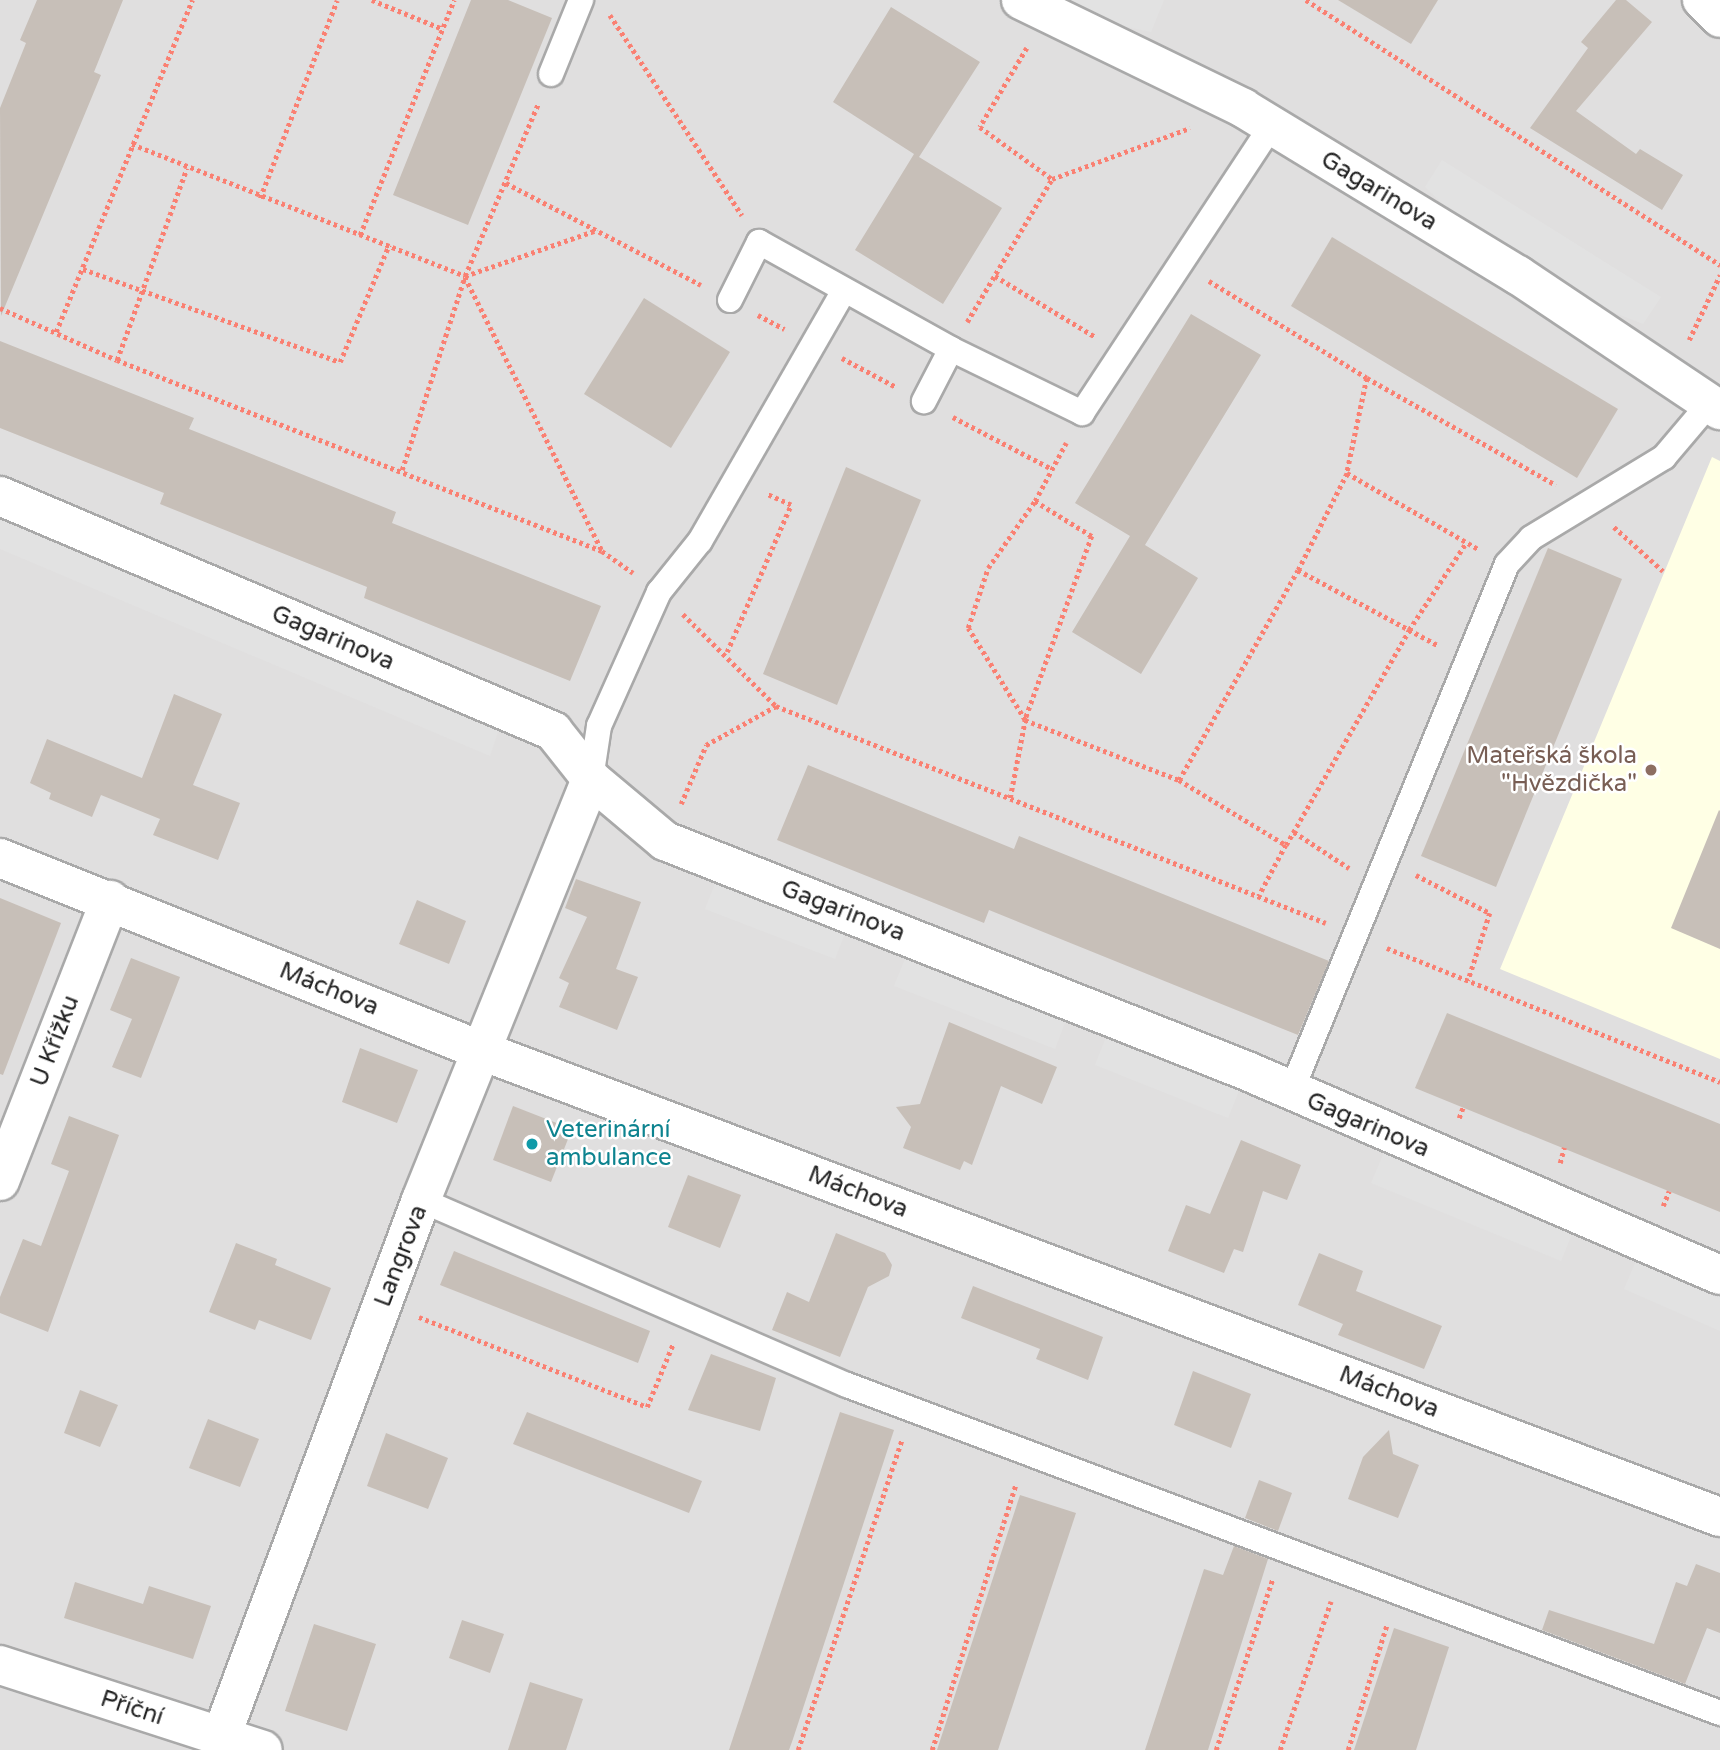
<!DOCTYPE html>
<html>
<head>
<meta charset="utf-8">
<style>
  body { margin:0 }
  #map { position:relative; width:1720px; height:1750px; overflow:hidden; background:#f2efe9; font-family:"Varela Round",sans-serif }
  div>[style] { position:absolute }
  [style*='--x'] { left:calc(var(--x)*1px); top:calc(var(--y)*1px); width:calc(var(--w)*1px); rotate:calc(var(--a)*1deg) }
  .residential>* { inset:0; background:#e0dfdf }
  .education>* { inset:0; background:#ffffe5 }
  .parking>* { inset:0; background:#e2e2e2 }
  .building>* { inset:0; background:#c7bfb8 }
  .path>* { height:4.5px; margin-top:-2.25px; transform-origin:0; background:repeating-linear-gradient(90deg,#fa8072 0 3.5px,transparent 0 7px) }
  .roads { filter:drop-shadow(2px 0 #a9a9a9) drop-shadow(-2px 0 #a9a9a9) drop-shadow(0 2px #a9a9a9) drop-shadow(0 -2px #a9a9a9) }
  .lane>* { height:24px; margin:-12px; padding:0 12px; transform-origin:12px; border-radius:12px; background:#fff }
  .street>* { height:38px; margin:-19px; padding:0 19px; transform-origin:19px; border-radius:19px; background:#fff }
  .dots>* { width:19px; height:19px; translate:-50% -50%; box-sizing:border-box; border:4px solid #fff; border-radius:50% }
  span { translate:-50% -50%; white-space:nowrap; text-align:center; line-height:1.15; -webkit-text-stroke:5px #fff; paint-order:stroke }
  .street-label { font-size:24px; color:#222 }
  .education-label { font-size:24px; color:#785e54 }
  .right { translate:-100% -50%; text-align:right }
  .culture-label { font-size:24px; color:#0d838f }
  .left { translate:0 -50%; text-align:left }
</style>
</head>
<body>
<div id="map">
  <div class="residential">
    <i style="clip-path:polygon(0 0,1720px 0,1720px 1750px,0 1750px)"></i>
  </div>
  <div class="education">
    <i style="clip-path:polygon(1712px 457px,1720px 461px,1720px 1059px,1500px 969px)"></i>
  </div>
  <div class="parking">
    <i style="clip-path:polygon(1033px 0,1164px 0,1151px 32px,1049px 11px)"></i>
    <i style="clip-path:polygon(1442px 160px,1661px 297px,1643px 324px,1518px 275px,1425px 187px)"></i>
    <i style="clip-path:polygon(0 494px,505px 711px,490px 756px,0 549px)"></i>
    <i style="clip-path:polygon(723px 864px,852px 915px,835px 959px,705px 909px)"></i>
    <i style="clip-path:polygon(913px 939px,1073px 1001px,1055px 1049px,894px 986px)"></i>
    <i style="clip-path:polygon(1114px 1017px,1247px 1071px,1228px 1118px,1095px 1065px)"></i>
    <i style="clip-path:polygon(1391px 1136px,1580px 1214px,1561px 1261px,1371px 1183px)"></i>
    <i style="clip-path:polygon(1644px 1242px,1720px 1275px,1720px 1331px,1624px 1289px)"></i>
  </div>
  <div class="building">
    <i style="clip-path:polygon(37px 0,123px 0,94px 72px,101px 75px,1px 316px,0 108px,26px 43px,20px 40px)"></i>
    <i style="clip-path:polygon(471px 0,508px 0,552px 18px,468px 225px,393px 195px)"></i>
    <i style="clip-path:polygon(1338px 0,1438px 0,1411px 44px)"></i>
    <i style="clip-path:polygon(1616px 0,1626px 0,1652px 22px,1576px 111px,1636px 154px,1640px 149px,1683px 175px,1662px 210px,1530px 128px,1588px 48px,1581px 42px)"></i>
    <i style="clip-path:polygon(891px 7px,980px 62px,919px 157px,1002px 208px,943px 304px,855px 250px,914px 154px,833px 102px)"></i>
    <i style="clip-path:polygon(1332px 237px,1618px 409px,1577px 478px,1291px 306px)"></i>
    <i style="clip-path:polygon(644px 298px,730px 352px,671px 448px,584px 394px)"></i>
    <i style="clip-path:polygon(1191px 314px,1261px 355px,1145px 545px,1198px 578px,1141px 674px,1072px 632px,1130px 536px,1075px 503px)"></i>
    <i style="clip-path:polygon(0 341px,194px 418px,189px 429px,396px 512px,392px 523px,601px 606px,570px 681px,364px 598px,367px 587px,160px 504px,164px 493px,0 428px)"></i>
    <i style="clip-path:polygon(846px 467px,921px 500px,837px 705px,763px 674px)"></i>
    <i style="clip-path:polygon(1548px 548px,1622px 579px,1496px 887px,1421px 856px)"></i>
    <i style="clip-path:polygon(174px 694px,222px 714px,193px 785px,240px 803px,218px 860px,153px 835px,160px 819px,101px 795px,92px 817px,49px 799px,51px 793px,30px 783px,47px 739px,142px 778px)"></i>
    <i style="clip-path:polygon(808px 765px,1014px 849px,1019px 836px,1329px 961px,1298px 1035px,989px 910px,984px 923px,777px 840px)"></i>
    <i style="clip-path:polygon(1719px 810px,1720px 811px,1720px 949px,1671px 928px)"></i>
    <i style="clip-path:polygon(576px 879px,641px 902px,616px 969px,638px 977px,617px 1030px,559px 1007px,569px 983px,559px 978px,587px 917px,565px 908px)"></i>
    <i style="clip-path:polygon(0 898px,61px 923px,3px 1075px,0 1074px)"></i>
    <i style="clip-path:polygon(417px 900px,466px 921px,449px 964px,399px 944px)"></i>
    <i style="clip-path:polygon(131px 958px,180px 977px,141px 1078px,112px 1067px,132px 1019px,110px 1010px)"></i>
    <i style="clip-path:polygon(1447px 1013px,1720px 1124px,1720px 1212px,1415px 1088px)"></i>
    <i style="clip-path:polygon(949px 1022px,1057px 1067px,1042px 1104px,1001px 1086px,972px 1165px,964px 1161px,960px 1170px,903px 1148px,911px 1127px,896px 1107px,920px 1104px)"></i>
    <i style="clip-path:polygon(360px 1048px,418px 1070px,397px 1123px,342px 1102px)"></i>
    <i style="clip-path:polygon(513px 1106px,572px 1129px,551px 1182px,493px 1160px)"></i>
    <i style="clip-path:polygon(69px 1116px,119px 1135px,48px 1332px,0 1313px,0 1297px,23px 1239px,41px 1246px,69px 1171px,51px 1164px)"></i>
    <i style="clip-path:polygon(1241px 1140px,1301px 1165px,1287px 1200px,1263px 1191px,1243px 1252px,1234px 1249px,1224px 1273px,1168px 1251px,1186px 1205px,1210px 1214px)"></i>
    <i style="clip-path:polygon(688px 1175px,741px 1195px,720px 1248px,668px 1227px)"></i>
    <i style="clip-path:polygon(836px 1233px,885px 1253px,892px 1265px,889px 1276px,868px 1287px,840px 1357px,772px 1330px,787px 1292px,809px 1302px)"></i>
    <i style="clip-path:polygon(236px 1243px,277px 1259px,275px 1265px,331px 1288px,311px 1340px,259px 1320px,255px 1330px,209px 1312px)"></i>
    <i style="clip-path:polygon(454px 1251px,650px 1331px,638px 1363px,440px 1285px)"></i>
    <i style="clip-path:polygon(1319px 1253px,1363px 1271px,1356px 1291px,1442px 1326px,1424px 1369px,1338px 1335px,1343px 1324px,1298px 1305px)"></i>
    <i style="clip-path:polygon(973px 1286px,1103px 1337px,1088px 1380px,1036px 1359px,1040px 1349px,961px 1318px)"></i>
    <i style="clip-path:polygon(711px 1354px,776px 1378px,760px 1431px,688px 1410px)"></i>
    <i style="clip-path:polygon(1193px 1371px,1251px 1394px,1231px 1448px,1174px 1425px)"></i>
    <i style="clip-path:polygon(80px 1390px,118px 1405px,100px 1447px,64px 1433px)"></i>
    <i style="clip-path:polygon(527px 1412px,702px 1481px,689px 1513px,513px 1444px)"></i>
    <i style="clip-path:polygon(840px 1412px,894px 1430px,793px 1739px,789px 1750px,729px 1750px)"></i>
    <i style="clip-path:polygon(208px 1419px,259px 1439px,240px 1487px,189px 1468px)"></i>
    <i style="clip-path:polygon(1389px 1430px,1393px 1454px,1419px 1465px,1398px 1518px,1348px 1499px,1363px 1457px)"></i>
    <i style="clip-path:polygon(386px 1433px,448px 1458px,428px 1509px,367px 1486px)"></i>
    <i style="clip-path:polygon(1259px 1480px,1292px 1493px,1278px 1531px,1245px 1518px)"></i>
    <i style="clip-path:polygon(1020px 1495px,1076px 1513px,998px 1750px,937px 1750px)"></i>
    <i style="clip-path:polygon(1234px 1546px,1268px 1559px,1208px 1750px,1145px 1750px,1204px 1569px,1223px 1575px)"></i>
    <i style="clip-path:polygon(1696px 1564px,1720px 1573px,1720px 1633px,1707px 1628px,1685px 1684px,1542px 1630px,1549px 1610px,1654px 1644px,1676px 1582px,1687px 1586px)"></i>
    <i style="clip-path:polygon(75px 1582px,143px 1604px,149px 1586px,211px 1606px,193px 1659px,64px 1618px)"></i>
    <i style="clip-path:polygon(462px 1620px,504px 1634px,490px 1673px,449px 1658px)"></i>
    <i style="clip-path:polygon(314px 1624px,376px 1644px,347px 1731px,285px 1711px)"></i>
    <i style="clip-path:polygon(1394px 1628px,1449px 1647px,1416px 1750px,1354px 1750px)"></i>
    <i style="clip-path:polygon(530px 1682px,583px 1699px,566px 1750px,508px 1750px)"></i>
  </div>
  <div class="path">
    <i style="--x:372;--y:0;--w:77;--a:22.2"></i>
    <i style="--x:1306;--y:0;--w:492;--a:32.6"></i>
    <i style="--x:610;--y:15;--w:240;--a:56.6"></i>
    <i style="--x:1027;--y:48;--w:92;--a:120.7"></i>
    <i style="--x:980;--y:127;--w:89;--a:35.8"></i>
    <i style="--x:132;--y:144;--w:358;--a:21.6"></i>
    <i style="--x:465;--y:276;--w:140;--a:-19.2"></i>
    <i style="--x:506;--y:183;--w:220;--a:27.6"></i>
    <i style="--x:260;--y:198;--w:212;--a:-68.7"></i>
    <i style="--x:360;--y:235;--w:253;--a:-68.2"></i>
    <i style="--x:83;--y:269;--w:273;--a:19.9"></i>
    <i style="--x:340;--y:362;--w:127;--a:-67.3"></i>
    <i style="--x:995;--y:276;--w:116;--a:31.2"></i>
    <i style="--x:465;--y:277;--w:306;--a:63.4"></i>
    <i style="--x:1209;--y:281;--w:185;--a:31.5"></i>
    <i style="--x:1367;--y:378;--w:97;--a:101.9"></i>
    <i style="--x:0;--y:308;--w:128;--a:24"></i>
    <i style="--x:117;--y:360;--w:521;--a:21.5"></i>
    <i style="--x:602;--y:551;--w:38;--a:35"></i>
    <i style="--x:758;--y:315;--w:30;--a:28"></i>
    <i style="--x:967;--y:322;--w:166;--a:-59.3"></i>
    <i style="--x:1052;--y:179;--w:147;--a:-20.3"></i>
    <i style="--x:56;--y:332;--w:359;--a:-67.7"></i>
    <i style="--x:1689;--y:340;--w:72;--a:-64.5"></i>
    <i style="--x:842;--y:358;--w:61;--a:28.2"></i>
    <i style="--x:117;--y:360;--w:204;--a:-70"></i>
    <i style="--x:1367;--y:378;--w:217;--a:29.5"></i>
    <i style="--x:953;--y:417;--w:112;--a:27.7"></i>
    <i style="--x:402;--y:470;--w:204;--a:-72"></i>
    <i style="--x:465;--y:276;--w:187;--a:-67"></i>
    <i style="--x:1035;--y:501;--w:67;--a:31.6"></i>
    <i style="--x:1092;--y:536;--w:196;--a:110"></i>
    <i style="--x:1025;--y:720;--w:165;--a:21.3"></i>
    <i style="--x:1179;--y:780;--w:125;--a:31.3"></i>
    <i style="--x:1286;--y:845;--w:58;--a:117.9"></i>
    <i style="--x:1614;--y:527;--w:66;--a:41.9"></i>
    <i style="--x:1298;--y:570;--w:109;--a:-63.2"></i>
    <i style="--x:1347;--y:473;--w:151;--a:30.1"></i>
    <i style="--x:683;--y:614;--w:131;--a:44.7"></i>
    <i style="--x:776;--y:706;--w:591;--a:21.53"></i>
    <i style="--x:727;--y:652;--w:160;--a:-66.5"></i>
    <i style="--x:791;--y:505;--w:27;--a:-156"></i>
    <i style="--x:1179;--y:780;--w:241;--a:-60.5"></i>
    <i style="--x:1298;--y:570;--w:160;--a:28.3"></i>
    <i style="--x:1010;--y:798;--w:79;--a:-79.1"></i>
    <i style="--x:1025;--y:720;--w:108;--a:-121.8"></i>
    <i style="--x:968;--y:628;--w:63;--a:-71.6"></i>
    <i style="--x:988;--y:568;--w:82;--a:-55"></i>
    <i style="--x:1035;--y:501;--w:66;--a:-61.9"></i>
    <i style="--x:681;--y:804;--w:64;--a:-67"></i>
    <i style="--x:706;--y:745;--w:80;--a:-29.1"></i>
    <i style="--x:1294;--y:832;--w:66;--a:33.2"></i>
    <i style="--x:1286;--y:845;--w:248;--a:-60.2"></i>
    <i style="--x:1409;--y:630;--w:104;--a:-56.8"></i>
    <i style="--x:1416;--y:875;--w:83;--a:27.2"></i>
    <i style="--x:1490;--y:913;--w:71;--a:107.9"></i>
    <i style="--x:1387;--y:948;--w:359;--a:21.9"></i>
    <i style="--x:1459;--y:1118;--w:12;--a:-70"></i>
    <i style="--x:1560;--y:1163;--w:16;--a:-75"></i>
    <i style="--x:1663;--y:1206;--w:16;--a:-68"></i>
    <i style="--x:419;--y:1317;--w:245;--a:21.5"></i>
    <i style="--x:647;--y:1407;--w:68;--a:-67.6"></i>
    <i style="--x:798;--y:1750;--w:327;--a:-71.5"></i>
    <i style="--x:932;--y:1750;--w:279;--a:-72.5"></i>
    <i style="--x:1216;--y:1750;--w:181;--a:-71.7"></i>
    <i style="--x:1280;--y:1750;--w:157;--a:-71.1"></i>
    <i style="--x:1348;--y:1750;--w:132;--a:-72.8"></i>
  </div>
  <div class="roads">
    <div class="lane">
      <i style="--x:551;--y:74;--w:80;--a:-67.9"></i>
      <i style="--x:730;--y:300;--w:65;--a:-63.4"></i>
      <i style="--x:759;--y:242;--w:220;--a:29.1"></i>
      <i style="--x:951;--y:349;--w:59;--a:117.4"></i>
      <i style="--x:951;--y:349;--w:146;--a:26"></i>
      <i style="--x:1082;--y:413;--w:344;--a:-56.6"></i>
      <i style="--x:591;--y:779;--w:54;--a:-81.4"></i>
      <i style="--x:599;--y:726;--w:147;--a:-65.9"></i>
      <i style="--x:659;--y:592;--w:65;--a:-51.2"></i>
      <i style="--x:700;--y:541;--w:287;--a:-60.1"></i>
      <i style="--x:1291;--y:1092;--w:570;--a:-67.75"></i>
      <i style="--x:1507;--y:564;--w:35;--a:-47"></i>
      <i style="--x:1531;--y:538;--w:156;--a:-31.3"></i>
      <i style="--x:1664;--y:457;--w:70;--a:-49.7"></i>
      <i style="--x:421;--y:1200;--w:464;--a:23.5"></i>
      <i style="--x:847;--y:1385;--w:933;--a:20.59"></i>
    </div>
    <div class="street">
      <i style="--x:1021;--y:0;--w:247;--a:25.9"></i>
      <i style="--x:1243;--y:108;--w:322;--a:31.3"></i>
      <i style="--x:1518;--y:275;--w:243;--a:33.8"></i>
      <i style="--x:1702;--y:0;--w:25;--a:45"></i>
      <i style="--x:0;--y:496;--w:601;--a:23.02"></i>
      <i style="--x:553;--y:731;--w:61;--a:51.6"></i>
      <i style="--x:591;--y:779;--w:97;--a:40"></i>
      <i style="--x:665;--y:841;--w:626;--a:21.56"></i>
      <i style="--x:1247;--y:1071;--w:515;--a:23.33"></i>
      <i style="--x:0;--y:858;--w:519;--a:21.82"></i>
      <i style="--x:482;--y:1051;--w:1323;--a:20.63"></i>
      <i style="--x:0;--y:1181;--w:302;--a:-68.6"></i>
      <i style="--x:0;--y:1665;--w:276;--a:17.9"></i>
      <i style="--x:221;--y:1737;--w:573;--a:-69.57"></i>
      <i style="--x:421;--y:1200;--w:454;--a:-68"></i>
    </div>
  </div>
  <div class="dots">
    <i style="left:1651px;top:770px;background:#8d6e63"></i>
    <i style="left:532px;top:1144px;background:#0f9aa8"></i>
  </div>
  <div class="street-label">
    <span style="left:1379px;top:191px;rotate:31deg">Gagarinova</span>
    <span style="left:333px;top:638px;rotate:23deg">Gagarinova</span>
    <span style="left:843px;top:911px;rotate:21deg">Gagarinova</span>
    <span style="left:329px;top:989px;rotate:22deg">Máchova</span>
    <span style="left:55px;top:1041px;rotate:-69deg">U Křížku</span>
    <span style="left:1368px;top:1125px;rotate:23deg">Gagarinova</span>
    <span style="left:858px;top:1192px;rotate:21deg">Máchova</span>
    <span style="left:401px;top:1256px;rotate:-69deg">Langrova</span>
    <span style="left:1389px;top:1392px;rotate:21deg">Máchova</span>
    <span style="left:132px;top:1708px;rotate:18deg">Příční</span>
  </div>
  <div class="education-label">
    <span class="right" style="left:1637px;top:770px">Mateřská škola<br>"Hvězdička"</span>
  </div>
  <div class="culture-label">
    <span class="left" style="left:546px;top:1144px">Veterinární<br>ambulance</span>
  </div>
</div>
</body>
</html>
